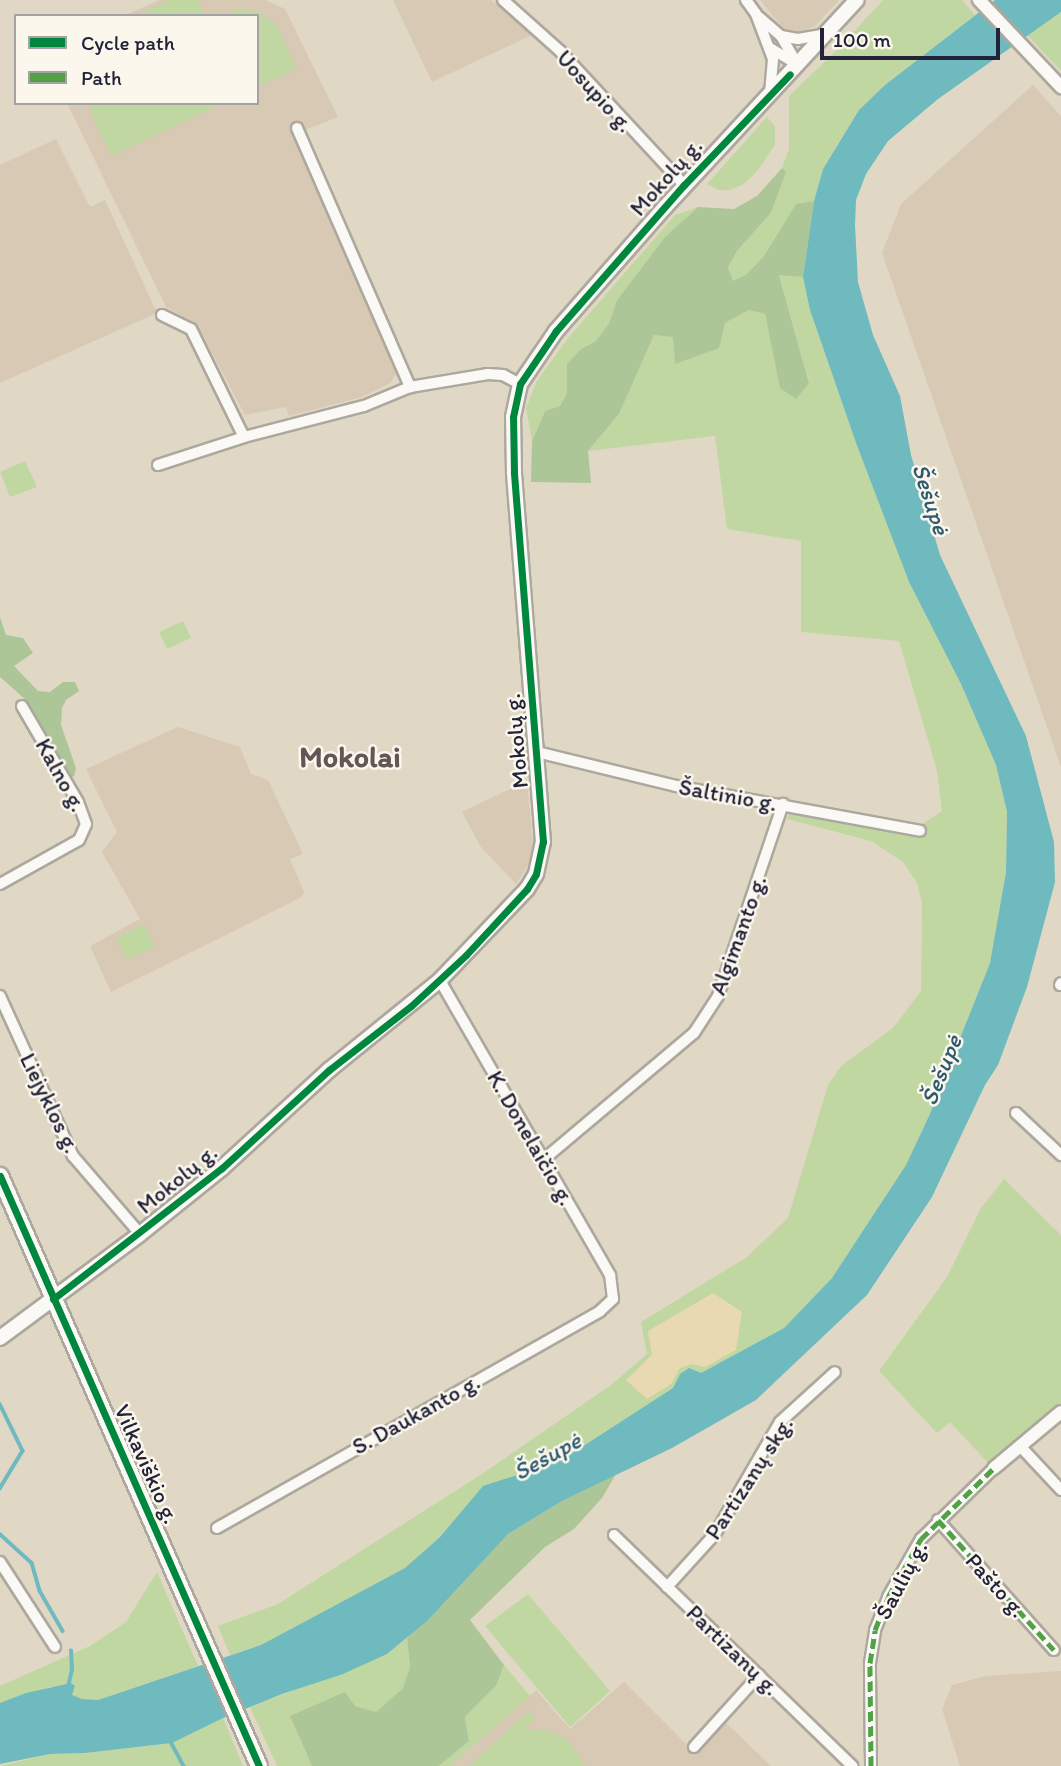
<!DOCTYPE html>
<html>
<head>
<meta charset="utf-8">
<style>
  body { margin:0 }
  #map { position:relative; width:1061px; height:1766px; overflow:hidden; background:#e0d8c5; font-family:Itim,sans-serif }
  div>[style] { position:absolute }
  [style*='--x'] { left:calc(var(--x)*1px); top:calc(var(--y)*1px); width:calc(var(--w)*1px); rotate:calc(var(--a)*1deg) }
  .built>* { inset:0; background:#d7c9b4 }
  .green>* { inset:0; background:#c0d7a2 }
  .forest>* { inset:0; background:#adc698 }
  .sand>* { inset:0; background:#e8d9b0 }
  .water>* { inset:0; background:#6fbabf }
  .stream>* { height:3.5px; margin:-1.75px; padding:0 1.75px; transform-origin:1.75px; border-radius:1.75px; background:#6fbabf }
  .roads { filter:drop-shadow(2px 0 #ada89e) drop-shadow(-2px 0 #ada89e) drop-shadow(0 2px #ada89e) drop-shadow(0 -2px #ada89e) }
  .minor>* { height:10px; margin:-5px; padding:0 5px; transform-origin:5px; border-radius:5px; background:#faf9f6 }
  .tertiary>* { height:12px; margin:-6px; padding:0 6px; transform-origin:6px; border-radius:6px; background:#faf9f6 }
  .secondary>* { height:14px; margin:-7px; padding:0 7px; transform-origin:7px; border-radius:7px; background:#faf9f6 }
  .trunk>* { height:16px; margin:-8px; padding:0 8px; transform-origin:8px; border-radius:8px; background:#faf9f6 }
  .quiet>* { height:5px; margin-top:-2.5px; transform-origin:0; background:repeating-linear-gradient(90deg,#50a245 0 10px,transparent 0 15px) }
  .cycleway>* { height:7px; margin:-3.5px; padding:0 3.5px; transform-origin:3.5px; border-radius:3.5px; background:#00873e }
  span { translate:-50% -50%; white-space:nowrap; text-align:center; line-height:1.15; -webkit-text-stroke:5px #fbf7ec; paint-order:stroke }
  .street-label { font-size:23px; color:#22223b }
  .water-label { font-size:24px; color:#2e5a6f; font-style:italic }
  .district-label { font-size:30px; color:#645655; font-weight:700 }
  .legend { position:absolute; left:14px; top:14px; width:245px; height:91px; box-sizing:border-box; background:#fbf7ec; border:2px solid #a4a2a5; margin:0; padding:9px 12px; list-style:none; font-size:21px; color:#22223b }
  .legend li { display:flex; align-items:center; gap:14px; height:35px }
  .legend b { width:35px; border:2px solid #a4a2a5 }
  .scale { position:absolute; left:820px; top:28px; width:180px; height:32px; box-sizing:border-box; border:4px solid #22223b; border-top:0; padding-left:9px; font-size:21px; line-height:24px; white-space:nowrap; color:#22223b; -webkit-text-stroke:5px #fbf7ec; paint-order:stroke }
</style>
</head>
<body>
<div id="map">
  <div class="built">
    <i style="clip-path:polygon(160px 0,265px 0,285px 9px,338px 117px,292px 135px,399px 370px,390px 383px,362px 397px,289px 416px,286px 407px,245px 415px,196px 323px,166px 307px,67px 103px,257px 103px,257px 16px,123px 16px)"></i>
    <i style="clip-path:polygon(393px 0,491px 0,532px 35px,432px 82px)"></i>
    <i style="clip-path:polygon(760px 0,839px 0,815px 26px,799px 33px,784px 29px)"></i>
    <i style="clip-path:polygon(1033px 85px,1061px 116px,1061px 767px,882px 253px,901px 204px)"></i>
    <i style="clip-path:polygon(56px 139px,90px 207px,105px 200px,157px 313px,0 383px,0 165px)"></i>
    <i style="clip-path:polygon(178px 727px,240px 747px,251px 774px,268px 780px,303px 854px,290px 859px,304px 892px,302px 897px,111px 992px,90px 946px,140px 919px,102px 852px,117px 832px,86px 769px)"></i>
    <i style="clip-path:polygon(527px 781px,533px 844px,530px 862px,516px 884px,480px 846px,462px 812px)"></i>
    <i style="clip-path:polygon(1061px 1671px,1061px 1766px,960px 1766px,942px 1709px,952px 1685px,986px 1676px)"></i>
    <i style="clip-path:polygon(624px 1682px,696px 1754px,725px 1722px,771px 1766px,450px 1766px,536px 1690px,570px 1729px)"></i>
  </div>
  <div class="green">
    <i style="clip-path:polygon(170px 0,198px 0,205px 16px,148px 16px,146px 10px)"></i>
    <i style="clip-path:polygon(883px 0,962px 0,975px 15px,885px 85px,859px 110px,823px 169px,814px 201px,796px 205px,764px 256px,747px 274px,733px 281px,728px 267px,737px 251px,771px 213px,785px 172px,782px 168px,789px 149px,789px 96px,839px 48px)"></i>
    <i style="clip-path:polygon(237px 8px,259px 12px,275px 23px,297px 68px,257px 87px,257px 16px,221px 16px)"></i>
    <i style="clip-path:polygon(1061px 12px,1061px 71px,1027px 35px)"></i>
    <i style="clip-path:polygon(90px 103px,223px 103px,112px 156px,93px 118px)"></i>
    <i style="clip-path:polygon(767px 117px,775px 126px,775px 145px,757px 171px,744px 184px,730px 190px,719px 190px,707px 184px)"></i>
    <i style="clip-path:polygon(698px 207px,665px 237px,635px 276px,617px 300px,609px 323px,596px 341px,581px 349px,567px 364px,567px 393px,560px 406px,545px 411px,532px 441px,526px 408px,537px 381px,568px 338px,675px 215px)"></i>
    <i style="clip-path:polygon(evenodd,779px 274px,803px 277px,810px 310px,856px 443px,909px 582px,961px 684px,996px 765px,1007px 812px,1006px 872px,990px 963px,929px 1116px,906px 1165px,832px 1278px,784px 1328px,701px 1373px,680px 1374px,673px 1388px,560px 1461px,484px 1486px,440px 1537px,405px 1568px,261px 1645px,230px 1655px,218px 1626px,278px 1604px,485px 1472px,611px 1385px,647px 1354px,641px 1322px,747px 1257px,788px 1218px,828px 1085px,841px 1066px,893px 1028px,921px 991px,922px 903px,917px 883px,903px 862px,871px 841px,787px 819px,791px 809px,909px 833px,942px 811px,937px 771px,899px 641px,801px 632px,801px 541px,727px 529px,715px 436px,588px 451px,619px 414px,654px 335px,673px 336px,675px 363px,725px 323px,749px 310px,765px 314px,780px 387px,809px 382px,779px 274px,736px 1350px,679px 1368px,671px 1384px,626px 1380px,652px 1355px,736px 1350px)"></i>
    <i style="clip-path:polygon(25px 461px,37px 487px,10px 497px,0 472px)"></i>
    <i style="clip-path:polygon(183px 621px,191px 638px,167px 649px,159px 632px)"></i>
    <i style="clip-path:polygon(144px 924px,155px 947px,127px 960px,116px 938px)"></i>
    <i style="clip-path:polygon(1004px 1179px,1061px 1235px,1061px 1406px,991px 1466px,950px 1422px,937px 1433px,879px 1371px,947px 1277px,981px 1208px)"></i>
    <i style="clip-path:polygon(157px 1572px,198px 1666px,98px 1700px,82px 1700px,50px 1687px,0 1703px,0 1686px,90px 1646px,126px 1622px)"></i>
    <i style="clip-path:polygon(528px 1594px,610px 1691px,570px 1727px,485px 1626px)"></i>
    <i style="clip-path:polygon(407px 1638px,410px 1667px,403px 1688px,376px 1712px,354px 1706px,290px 1716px,312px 1766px,277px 1766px,250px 1707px,387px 1654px)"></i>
    <i style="clip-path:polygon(504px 1665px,530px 1696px,450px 1766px,439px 1766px,469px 1741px,465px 1717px,496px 1686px)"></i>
    <i style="clip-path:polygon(529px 1711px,535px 1718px,524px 1729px,550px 1731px,562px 1737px,572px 1745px,585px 1766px,469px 1766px)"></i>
    <i style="clip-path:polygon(223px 1718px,243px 1766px,0 1766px,50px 1754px,85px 1753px,172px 1743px)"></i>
  </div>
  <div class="forest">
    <i style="clip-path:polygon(782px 168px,786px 172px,771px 213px,737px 251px,728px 267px,733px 281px,747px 274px,764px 256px,796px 204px,814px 201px,803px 277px,779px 275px,809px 383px,796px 399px,780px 388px,765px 314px,749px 310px,725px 323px,719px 348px,675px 364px,673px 337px,654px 335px,619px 414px,588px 451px,591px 483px,531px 482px,532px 441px,545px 411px,560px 406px,567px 393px,567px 364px,581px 349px,596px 341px,609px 323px,617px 300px,665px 237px,698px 207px,734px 209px,757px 196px)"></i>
    <i style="clip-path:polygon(0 617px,6px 635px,23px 638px,33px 653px,14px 666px,38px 691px,50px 692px,63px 682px,75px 682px,79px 691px,66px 700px,62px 708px,61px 725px,76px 768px,74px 777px,65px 773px,27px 701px,0 677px)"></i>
    <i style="clip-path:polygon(616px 1474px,602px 1498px,574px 1529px,545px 1547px,470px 1620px,504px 1665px,496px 1686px,465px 1717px,469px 1741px,439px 1766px,312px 1766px,290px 1716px,345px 1692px,355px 1706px,376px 1712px,403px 1688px,410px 1667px,407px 1638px,508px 1534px,562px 1501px)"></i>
  </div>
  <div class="sand">
    <i style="clip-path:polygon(713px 1293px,742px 1312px,736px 1350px,705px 1367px,692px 1364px,680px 1368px,671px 1384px,647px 1399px,626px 1380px,652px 1355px,648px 1331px)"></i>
  </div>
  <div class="water">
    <i style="clip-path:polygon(995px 0,1061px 0,1061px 12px,938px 99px,888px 141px,866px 174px,856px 200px,855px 225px,858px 282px,873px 335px,900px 396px,911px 455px,940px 555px,1026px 736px,1054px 842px,1055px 882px,1027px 987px,998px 1065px,985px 1085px,932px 1197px,867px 1295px,756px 1400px,672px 1448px,562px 1501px,508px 1534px,427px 1621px,387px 1654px,343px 1674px,282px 1694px,223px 1718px,172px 1743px,85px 1753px,50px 1754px,0 1764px,0 1703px,26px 1693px,71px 1683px,75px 1686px,72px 1695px,82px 1699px,98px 1700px,261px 1645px,405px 1568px,440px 1537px,483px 1486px,560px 1461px,673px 1388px,680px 1374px,689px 1368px,701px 1373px,784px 1328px,832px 1278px,906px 1165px,929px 1116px,990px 963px,1006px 872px,1007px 812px,996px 765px,961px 684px,909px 582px,856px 443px,810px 310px,803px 277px,814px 201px,823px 169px,859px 110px,885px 85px)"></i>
  </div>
  <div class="stream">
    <i style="--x:0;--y:1404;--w:52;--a:63.9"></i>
    <i style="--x:23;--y:1451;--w:44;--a:121.2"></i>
    <i style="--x:0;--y:1534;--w:43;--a:42.2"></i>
    <i style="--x:32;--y:1563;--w:29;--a:74"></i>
    <i style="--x:40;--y:1591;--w:46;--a:60.1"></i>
    <i style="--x:68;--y:1687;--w:17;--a:-77"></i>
    <i style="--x:72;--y:1670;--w:19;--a:-93"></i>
    <i style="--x:170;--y:1740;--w:30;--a:62"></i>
  </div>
  <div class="roads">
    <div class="minor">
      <i style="--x:503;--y:0;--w:76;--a:41.8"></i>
      <i style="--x:560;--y:51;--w:183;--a:47.2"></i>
      <i style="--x:746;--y:0;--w:17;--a:54"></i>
      <i style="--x:756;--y:14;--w:48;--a:69.3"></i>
      <i style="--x:773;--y:59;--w:32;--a:95"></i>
      <i style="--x:759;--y:17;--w:29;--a:41"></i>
      <i style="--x:781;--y:36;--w:34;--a:60"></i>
      <i style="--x:781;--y:36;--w:17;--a:10"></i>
      <i style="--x:798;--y:39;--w:27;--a:-10"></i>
      <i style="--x:770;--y:48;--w:33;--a:31"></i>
      <i style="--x:297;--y:128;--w:283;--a:66.4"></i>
      <i style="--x:162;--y:315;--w:32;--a:26"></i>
      <i style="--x:191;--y:329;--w:120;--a:63.9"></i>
      <i style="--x:158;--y:465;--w:90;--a:-18"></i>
      <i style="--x:244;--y:437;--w:124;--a:-14.5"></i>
      <i style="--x:364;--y:406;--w:50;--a:-22.4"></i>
      <i style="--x:410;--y:387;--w:79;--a:-9.5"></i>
      <i style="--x:488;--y:374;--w:15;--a:4"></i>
      <i style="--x:503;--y:375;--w:19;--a:28"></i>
      <i style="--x:537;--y:752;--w:143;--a:13.7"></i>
      <i style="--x:676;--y:786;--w:248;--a:10.4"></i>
      <i style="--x:0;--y:884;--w:90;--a:-29.1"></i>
      <i style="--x:79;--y:840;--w:17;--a:-66"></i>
      <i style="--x:86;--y:824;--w:23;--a:-110"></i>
      <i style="--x:78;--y:802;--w:111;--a:-120.3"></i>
      <i style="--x:1060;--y:985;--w:2;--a:-63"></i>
      <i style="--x:0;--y:996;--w:176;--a:65.5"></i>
      <i style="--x:73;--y:1156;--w:103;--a:49.3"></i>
      <i style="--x:1016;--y:1113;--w:62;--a:43"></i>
      <i style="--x:543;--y:1160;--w:197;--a:-40.1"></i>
      <i style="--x:694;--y:1033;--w:44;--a:-57"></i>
      <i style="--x:718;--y:996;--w:203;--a:-71.3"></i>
      <i style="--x:1020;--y:1446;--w:60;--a:47"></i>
      <i style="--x:938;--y:1520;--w:174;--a:48.3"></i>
      <i style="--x:217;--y:1528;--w:440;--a:-29.5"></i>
      <i style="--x:600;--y:1311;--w:18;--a:-43"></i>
      <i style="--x:613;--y:1299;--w:24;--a:-97"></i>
      <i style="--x:610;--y:1275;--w:340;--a:-120"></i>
      <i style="--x:614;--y:1535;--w:332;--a:44.1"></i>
      <i style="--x:0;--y:1562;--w:101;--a:57.1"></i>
      <i style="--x:667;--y:1587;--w:72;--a:-47.8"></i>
      <i style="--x:715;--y:1534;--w:129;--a:-59.9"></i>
      <i style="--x:780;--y:1422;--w:74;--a:-42.3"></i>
      <i style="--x:694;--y:1747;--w:97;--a:-47.9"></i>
      <i style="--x:871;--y:1766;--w:103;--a:-90.6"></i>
      <i style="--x:870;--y:1663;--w:33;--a:-81"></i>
      <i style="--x:875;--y:1630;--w:35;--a:-68"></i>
      <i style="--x:888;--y:1597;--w:67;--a:-60.4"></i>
      <i style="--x:921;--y:1539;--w:102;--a:-44.2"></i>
    </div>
    <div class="tertiary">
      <i style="--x:979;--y:0;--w:120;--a:46.7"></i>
      <i style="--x:994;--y:1468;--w:87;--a:-39.9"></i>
    </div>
    <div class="secondary">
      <i style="--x:0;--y:1338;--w:174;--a:-36.6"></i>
      <i style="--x:140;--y:1234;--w:105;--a:-38.8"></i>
      <i style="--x:222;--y:1168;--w:145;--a:-42.5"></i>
      <i style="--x:329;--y:1070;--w:143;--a:-39"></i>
      <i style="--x:440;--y:980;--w:126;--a:-46.3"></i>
      <i style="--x:527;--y:889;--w:17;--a:-59"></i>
      <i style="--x:536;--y:874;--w:33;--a:-78"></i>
      <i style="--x:543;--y:842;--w:371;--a:-94.5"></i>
      <i style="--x:514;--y:472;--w:55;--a:-91"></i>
      <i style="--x:513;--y:417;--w:34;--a:-78"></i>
      <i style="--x:520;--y:384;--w:64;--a:-55.8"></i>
      <i style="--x:556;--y:331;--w:165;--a:-48.7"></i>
      <i style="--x:665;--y:207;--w:282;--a:-47.2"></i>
    </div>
    <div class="trunk">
      <i style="--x:0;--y:1176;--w:644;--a:66.3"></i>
    </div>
  </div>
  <div class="quiet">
    <i style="--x:938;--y:1520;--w:174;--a:48.3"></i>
    <i style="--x:871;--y:1766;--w:103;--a:-90.6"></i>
    <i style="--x:870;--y:1663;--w:33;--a:-81"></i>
    <i style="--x:875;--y:1630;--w:35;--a:-68"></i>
    <i style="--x:888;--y:1597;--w:67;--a:-60.4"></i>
    <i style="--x:921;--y:1539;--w:102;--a:-44.2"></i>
  </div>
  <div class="cycleway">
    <i style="--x:0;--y:1176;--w:644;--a:66.3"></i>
    <i style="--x:53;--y:1299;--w:214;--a:-37.8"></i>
    <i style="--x:222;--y:1168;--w:145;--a:-42.5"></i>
    <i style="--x:329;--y:1070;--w:104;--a:-38"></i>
    <i style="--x:411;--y:1006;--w:75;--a:-42.8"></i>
    <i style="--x:466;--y:955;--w:90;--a:-47.3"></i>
    <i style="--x:527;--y:889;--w:17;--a:-59"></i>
    <i style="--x:536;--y:874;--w:33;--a:-78"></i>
    <i style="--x:543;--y:842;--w:371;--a:-94.5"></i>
    <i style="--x:514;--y:472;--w:55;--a:-91"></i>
    <i style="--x:513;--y:417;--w:34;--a:-78"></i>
    <i style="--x:520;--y:384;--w:64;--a:-55.8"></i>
    <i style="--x:556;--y:331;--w:194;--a:-48.8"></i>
    <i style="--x:684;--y:185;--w:153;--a:-46.3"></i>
  </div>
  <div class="street-label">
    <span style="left:595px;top:91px;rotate:48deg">Uosupio g.</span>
    <span style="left:666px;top:177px;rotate:-48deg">Mokolų g.</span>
    <span style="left:516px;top:741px;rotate:-95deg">Mokolų g.</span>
    <span style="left:61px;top:775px;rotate:61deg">Kalno g.</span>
    <span style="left:728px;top:795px;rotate:10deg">Šaltinio g.</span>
    <span style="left:738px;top:935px;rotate:-70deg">Algimanto g.</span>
    <span style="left:50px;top:1103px;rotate:64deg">Liejyklos g.</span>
    <span style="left:531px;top:1138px;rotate:60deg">K. Donelaičio g.</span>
    <span style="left:177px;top:1179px;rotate:-39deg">Mokolų g.</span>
    <span style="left:416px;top:1414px;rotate:-29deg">S. Daukanto g.</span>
    <span style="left:147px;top:1464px;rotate:66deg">Vilkaviškio g.</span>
    <span style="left:749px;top:1478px;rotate:-57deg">Partizanų skg.</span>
    <span style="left:901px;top:1580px;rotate:-62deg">Šaulių g.</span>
    <span style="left:996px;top:1585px;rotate:48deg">Pašto g.</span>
    <span style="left:733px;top:1650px;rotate:44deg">Partizanų g.</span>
  </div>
  <div class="water-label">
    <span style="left:931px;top:499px;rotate:72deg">Šešupė</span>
    <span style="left:941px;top:1070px;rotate:-68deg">Šešupė</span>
    <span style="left:547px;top:1456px;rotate:-29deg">Šešupė</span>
  </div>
  <div class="district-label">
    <span style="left:350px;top:757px">Mokolai</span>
  </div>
  <ul class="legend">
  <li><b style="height:9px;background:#00873e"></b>Cycle path</li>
  <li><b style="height:9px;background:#50a245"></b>Path</li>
  </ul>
  <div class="scale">100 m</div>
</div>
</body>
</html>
